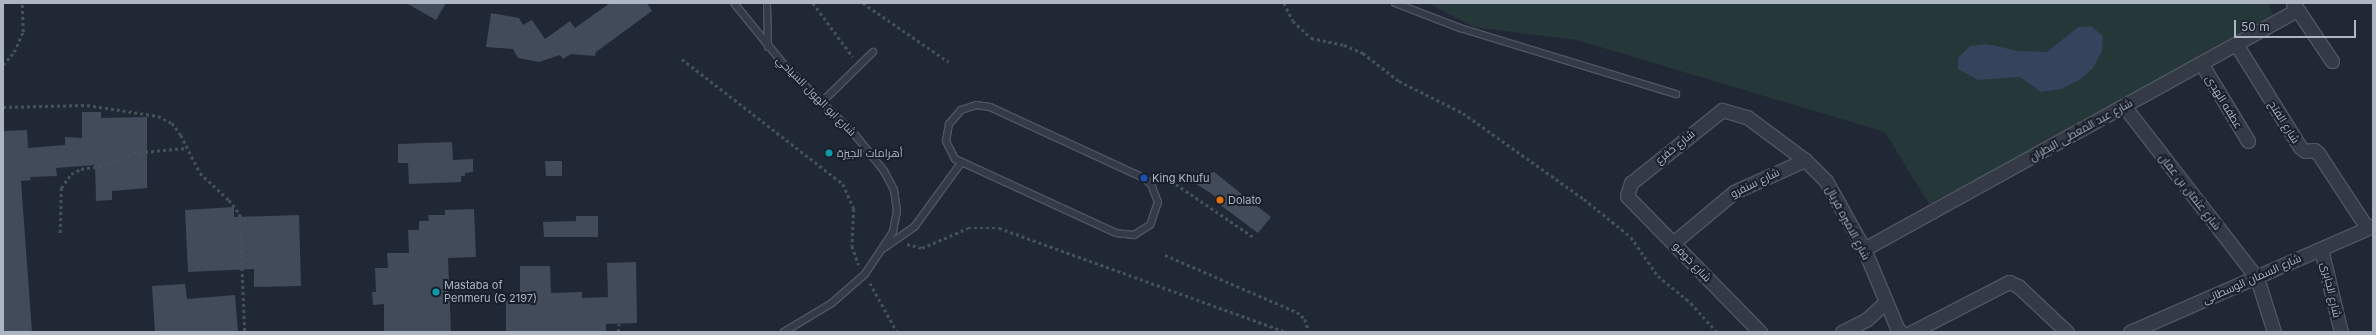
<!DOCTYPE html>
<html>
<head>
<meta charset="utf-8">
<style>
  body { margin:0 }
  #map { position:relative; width:2376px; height:335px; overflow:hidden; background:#212835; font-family:Inter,Cairo,sans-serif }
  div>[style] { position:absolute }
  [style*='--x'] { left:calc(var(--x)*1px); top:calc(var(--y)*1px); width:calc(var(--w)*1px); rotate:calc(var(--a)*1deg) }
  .green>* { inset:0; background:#263739 }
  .water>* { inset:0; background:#35435c }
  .building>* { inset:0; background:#424b5a }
  .path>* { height:2.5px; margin-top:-1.25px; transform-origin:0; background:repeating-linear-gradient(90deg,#425256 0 3px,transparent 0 6px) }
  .roads { filter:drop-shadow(1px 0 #4f5561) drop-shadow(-1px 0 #4f5561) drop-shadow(0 1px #4f5561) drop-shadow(0 -1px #4f5561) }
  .service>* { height:6px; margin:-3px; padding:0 3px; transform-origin:3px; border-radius:3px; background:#343b46 }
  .minor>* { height:13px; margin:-6.5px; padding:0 6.5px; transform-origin:6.5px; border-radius:6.5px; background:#343b46 }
  .dots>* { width:11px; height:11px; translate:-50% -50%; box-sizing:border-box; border:2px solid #1a202b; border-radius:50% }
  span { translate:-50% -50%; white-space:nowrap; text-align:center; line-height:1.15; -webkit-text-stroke:4px #1a202b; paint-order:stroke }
  .street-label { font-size:11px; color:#aeb5c3 }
  .poi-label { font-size:11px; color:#aeb5c3 }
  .left { translate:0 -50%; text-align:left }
  .frame { position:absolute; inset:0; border:4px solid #aeb5c3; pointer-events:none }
  .scale { position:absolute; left:2234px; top:20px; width:122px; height:18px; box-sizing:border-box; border:2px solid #aeb5c3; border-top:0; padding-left:5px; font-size:12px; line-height:14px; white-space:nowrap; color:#aeb5c3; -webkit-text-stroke:3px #1a202b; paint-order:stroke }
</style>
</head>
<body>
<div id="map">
  <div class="green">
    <i style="clip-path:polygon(1428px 3px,2269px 3px,2275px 24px,1929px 204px,1885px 132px,1577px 40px,1473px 27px)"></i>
  </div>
  <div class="water">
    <i style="clip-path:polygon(2091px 26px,2103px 36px,2102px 51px,2093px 68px,2081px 79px,2061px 89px,2041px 92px,2020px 77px,1978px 80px,1958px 69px,1958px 58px,1970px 46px,1987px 44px,2018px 51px,2047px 52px,2078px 27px)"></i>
  </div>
  <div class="building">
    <i style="clip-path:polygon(406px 3px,446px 3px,436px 20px)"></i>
    <i style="clip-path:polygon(610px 3px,647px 3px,652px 11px,596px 52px,595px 56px,571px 54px,563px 59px,560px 55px,539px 62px,518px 58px,513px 49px,486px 47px,491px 13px,519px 18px,523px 25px,532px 20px,545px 39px,570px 21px,575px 28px)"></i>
    <i style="clip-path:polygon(82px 112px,101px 112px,101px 118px,147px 117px,147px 188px,112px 191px,112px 200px,96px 201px,95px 165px,56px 168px,57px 176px,30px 177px,31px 180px,21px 181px,32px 332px,3px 332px,3px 131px,27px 130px,28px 148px,65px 145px,65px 137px,82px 138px)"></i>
    <i style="clip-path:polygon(452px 142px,453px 160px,473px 159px,473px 172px,465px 173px,465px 176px,461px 176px,461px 182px,409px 184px,408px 163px,398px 163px,398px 144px)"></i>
    <i style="clip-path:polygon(545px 161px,562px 161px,562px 176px,546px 176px)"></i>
    <i style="clip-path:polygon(1214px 172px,1271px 217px,1258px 233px,1215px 201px,1215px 196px,1190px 180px)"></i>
    <i style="clip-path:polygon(234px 207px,234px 217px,299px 215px,301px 286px,254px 287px,254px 269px,188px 272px,185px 210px)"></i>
    <i style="clip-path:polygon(474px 209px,476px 257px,448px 258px,451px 332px,384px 332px,384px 304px,373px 305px,372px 292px,376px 292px,375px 268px,388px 268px,387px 253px,409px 253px,408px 230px,419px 230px,419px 221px,429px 221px,428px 215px,445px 215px,445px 210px)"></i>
    <i style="clip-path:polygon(576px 216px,598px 216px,598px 237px,544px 237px,543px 222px,576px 221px)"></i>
    <i style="clip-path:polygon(636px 262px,637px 323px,606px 324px,606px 332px,506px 332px,506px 300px,520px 300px,520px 266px,550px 266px,551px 293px,582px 292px,582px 298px,608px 297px,607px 263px)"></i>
    <i style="clip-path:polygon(185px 284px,187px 299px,235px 295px,238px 332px,155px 332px,152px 286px)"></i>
  </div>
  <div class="path">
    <i style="--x:813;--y:3;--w:67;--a:53.5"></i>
    <i style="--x:863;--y:3;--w:104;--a:34.5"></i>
    <i style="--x:1284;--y:3;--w:20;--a:63"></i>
    <i style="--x:1293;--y:21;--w:25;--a:43"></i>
    <i style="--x:1311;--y:38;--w:34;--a:12"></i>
    <i style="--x:1344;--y:45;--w:21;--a:23"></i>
    <i style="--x:1363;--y:53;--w:46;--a:37.9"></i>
    <i style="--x:1399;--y:81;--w:72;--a:26.6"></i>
    <i style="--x:1463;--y:113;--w:148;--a:35.4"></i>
    <i style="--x:1584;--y:199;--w:60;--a:39"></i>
    <i style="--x:1631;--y:237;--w:47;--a:55.3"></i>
    <i style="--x:1658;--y:276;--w:43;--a:39.3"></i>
    <i style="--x:1691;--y:303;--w:39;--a:48"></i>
    <i style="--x:682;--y:59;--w:204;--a:37.8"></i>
    <i style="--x:843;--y:184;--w:27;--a:66"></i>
    <i style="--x:854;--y:209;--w:37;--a:93"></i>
    <i style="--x:852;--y:246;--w:20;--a:70"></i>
    <i style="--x:3;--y:65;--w:17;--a:-50"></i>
    <i style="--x:14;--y:52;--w:22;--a:-66"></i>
    <i style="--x:23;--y:32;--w:29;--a:-92"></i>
    <i style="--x:3;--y:107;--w:84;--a:-1.4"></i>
    <i style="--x:87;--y:105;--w:72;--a:8.8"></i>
    <i style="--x:158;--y:116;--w:16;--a:27"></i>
    <i style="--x:172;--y:123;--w:15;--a:53"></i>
    <i style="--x:181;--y:135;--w:42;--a:63.4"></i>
    <i style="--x:200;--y:173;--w:40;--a:43"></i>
    <i style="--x:229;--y:200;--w:18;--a:52"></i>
    <i style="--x:240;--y:214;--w:118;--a:87.6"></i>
    <i style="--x:1160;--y:180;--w:16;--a:14"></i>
    <i style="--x:1176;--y:184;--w:96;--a:34.4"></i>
    <i style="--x:60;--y:233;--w:45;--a:-88.7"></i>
    <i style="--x:61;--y:188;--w:17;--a:-54"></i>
    <i style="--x:71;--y:174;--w:11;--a:-27"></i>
    <i style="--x:81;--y:169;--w:24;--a:-9"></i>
    <i style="--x:105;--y:165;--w:30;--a:-23"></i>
    <i style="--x:133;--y:153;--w:53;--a:-5.4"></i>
    <i style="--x:907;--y:244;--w:16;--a:15"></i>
    <i style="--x:922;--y:248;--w:50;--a:-23.5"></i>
    <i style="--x:968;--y:228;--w:31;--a:0"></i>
    <i style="--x:999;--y:228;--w:305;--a:19.9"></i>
    <i style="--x:1165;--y:255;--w:144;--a:23.4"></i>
    <i style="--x:1297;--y:312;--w:11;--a:41"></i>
    <i style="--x:1305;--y:319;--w:14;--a:73"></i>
    <i style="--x:870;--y:283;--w:56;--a:61.1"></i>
    <i style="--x:618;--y:332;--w:8;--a:-83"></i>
  </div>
  <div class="roads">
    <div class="service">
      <i style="--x:734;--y:3;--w:81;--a:51"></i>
      <i style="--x:785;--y:66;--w:100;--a:44.6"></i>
      <i style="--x:856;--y:136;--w:45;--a:51.3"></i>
      <i style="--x:884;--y:171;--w:21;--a:62"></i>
      <i style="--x:894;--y:190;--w:21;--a:82"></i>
      <i style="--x:897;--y:211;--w:21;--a:101"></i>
      <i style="--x:893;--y:232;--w:50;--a:123.7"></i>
      <i style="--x:865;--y:274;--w:44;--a:138.7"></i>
      <i style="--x:832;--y:303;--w:56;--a:148.9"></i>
      <i style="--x:767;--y:3;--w:44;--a:88.7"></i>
      <i style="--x:1395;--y:3;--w:70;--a:21"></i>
      <i style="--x:1460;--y:28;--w:226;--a:17"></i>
      <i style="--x:821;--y:103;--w:73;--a:-44.4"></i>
      <i style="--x:976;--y:105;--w:14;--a:8"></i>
      <i style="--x:990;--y:107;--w:170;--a:24.8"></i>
      <i style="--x:1144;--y:178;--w:9;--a:41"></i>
      <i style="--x:1151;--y:184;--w:19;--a:69"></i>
      <i style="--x:1158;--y:202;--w:24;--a:109"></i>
      <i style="--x:1150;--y:225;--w:19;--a:148"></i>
      <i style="--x:1134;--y:235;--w:18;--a:-174"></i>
      <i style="--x:1116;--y:233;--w:177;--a:-155.3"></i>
      <i style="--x:955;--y:159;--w:20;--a:-117"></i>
      <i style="--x:946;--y:141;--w:17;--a:-80"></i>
      <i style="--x:949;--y:124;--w:18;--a:-49"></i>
      <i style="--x:961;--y:110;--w:16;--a:-18"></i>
      <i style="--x:884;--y:248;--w:38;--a:-35"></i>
      <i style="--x:915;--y:226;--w:78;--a:-53.9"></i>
    </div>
    <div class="minor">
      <i style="--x:2293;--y:3;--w:70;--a:56.1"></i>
      <i style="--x:2236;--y:44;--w:121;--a:58.1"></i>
      <i style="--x:2300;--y:147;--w:6;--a:39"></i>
      <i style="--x:2305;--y:151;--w:9;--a:-6"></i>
      <i style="--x:2314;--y:150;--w:5;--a:37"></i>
      <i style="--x:2318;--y:153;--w:90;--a:56.8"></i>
      <i style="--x:2201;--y:63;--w:91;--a:58.9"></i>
      <i style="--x:2124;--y:106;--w:217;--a:52.3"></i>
      <i style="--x:2257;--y:278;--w:57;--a:72.5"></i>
      <i style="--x:1673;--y:243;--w:80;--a:-39.9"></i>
      <i style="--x:1734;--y:192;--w:78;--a:-24.3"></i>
      <i style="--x:1864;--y:249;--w:495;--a:-28.9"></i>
      <i style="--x:2321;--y:249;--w:85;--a:76.5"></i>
      <i style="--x:1760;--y:332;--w:190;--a:-134.4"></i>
      <i style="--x:1627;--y:196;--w:14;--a:-73"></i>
      <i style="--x:1631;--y:183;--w:117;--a:-38.7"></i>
      <i style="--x:1722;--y:110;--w:26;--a:16"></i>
      <i style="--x:1747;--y:117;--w:72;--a:36.6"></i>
      <i style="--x:1805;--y:160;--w:30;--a:45"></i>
      <i style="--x:1826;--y:181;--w:78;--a:60.8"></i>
      <i style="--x:1864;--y:249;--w:86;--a:67.3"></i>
      <i style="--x:1897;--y:328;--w:6;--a:45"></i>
      <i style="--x:1842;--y:332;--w:28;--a:-27"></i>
      <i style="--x:1867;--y:319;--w:25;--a:-42"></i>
      <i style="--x:1912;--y:332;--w:109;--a:-27.3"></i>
      <i style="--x:2009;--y:282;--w:10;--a:24"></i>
      <i style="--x:2018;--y:286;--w:67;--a:43.2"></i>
      <i style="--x:2130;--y:332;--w:265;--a:-23.6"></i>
    </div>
  </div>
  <div class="dots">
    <i style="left:829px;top:153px;background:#0f9aa8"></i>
    <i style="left:1144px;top:178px;background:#1a4fb4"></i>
    <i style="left:1220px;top:200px;background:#e8710a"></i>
    <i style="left:436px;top:292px;background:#0f9aa8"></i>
  </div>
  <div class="street-label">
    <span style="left:816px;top:96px;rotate:45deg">شارع ابو الهول السياحي</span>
    <span style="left:2224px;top:102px;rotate:59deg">عطفه الهدى</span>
    <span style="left:2284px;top:122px;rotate:58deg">شارع الفتح</span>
    <span style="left:2081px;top:130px;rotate:-29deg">شارع عبد المعطى البطران</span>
    <span style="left:1675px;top:147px;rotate:-39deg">شارع خفرع</span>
    <span style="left:1755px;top:183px;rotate:-26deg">شارع سنفرو</span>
    <span style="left:2190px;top:192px;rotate:52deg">شارع عثمان بن عفان</span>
    <span style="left:1848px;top:223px;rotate:62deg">شارع الاميره فريال</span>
    <span style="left:1692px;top:262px;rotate:46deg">شارع خوفو</span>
    <span style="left:2252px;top:279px;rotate:-24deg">شارع السمان الوسطانى</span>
    <span style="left:2331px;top:290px;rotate:77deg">شارع الجابرى</span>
  </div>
  <div class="poi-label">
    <span class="left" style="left:837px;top:153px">أهرامات الجيزة</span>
    <span class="left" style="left:1152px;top:178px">King Khufu</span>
    <span class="left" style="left:1228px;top:200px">Dolato</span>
    <span class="left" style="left:444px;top:292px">Mastaba of<br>Penmeru (G 2197)</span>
  </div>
  <div class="frame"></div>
  <div class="scale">50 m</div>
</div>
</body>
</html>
